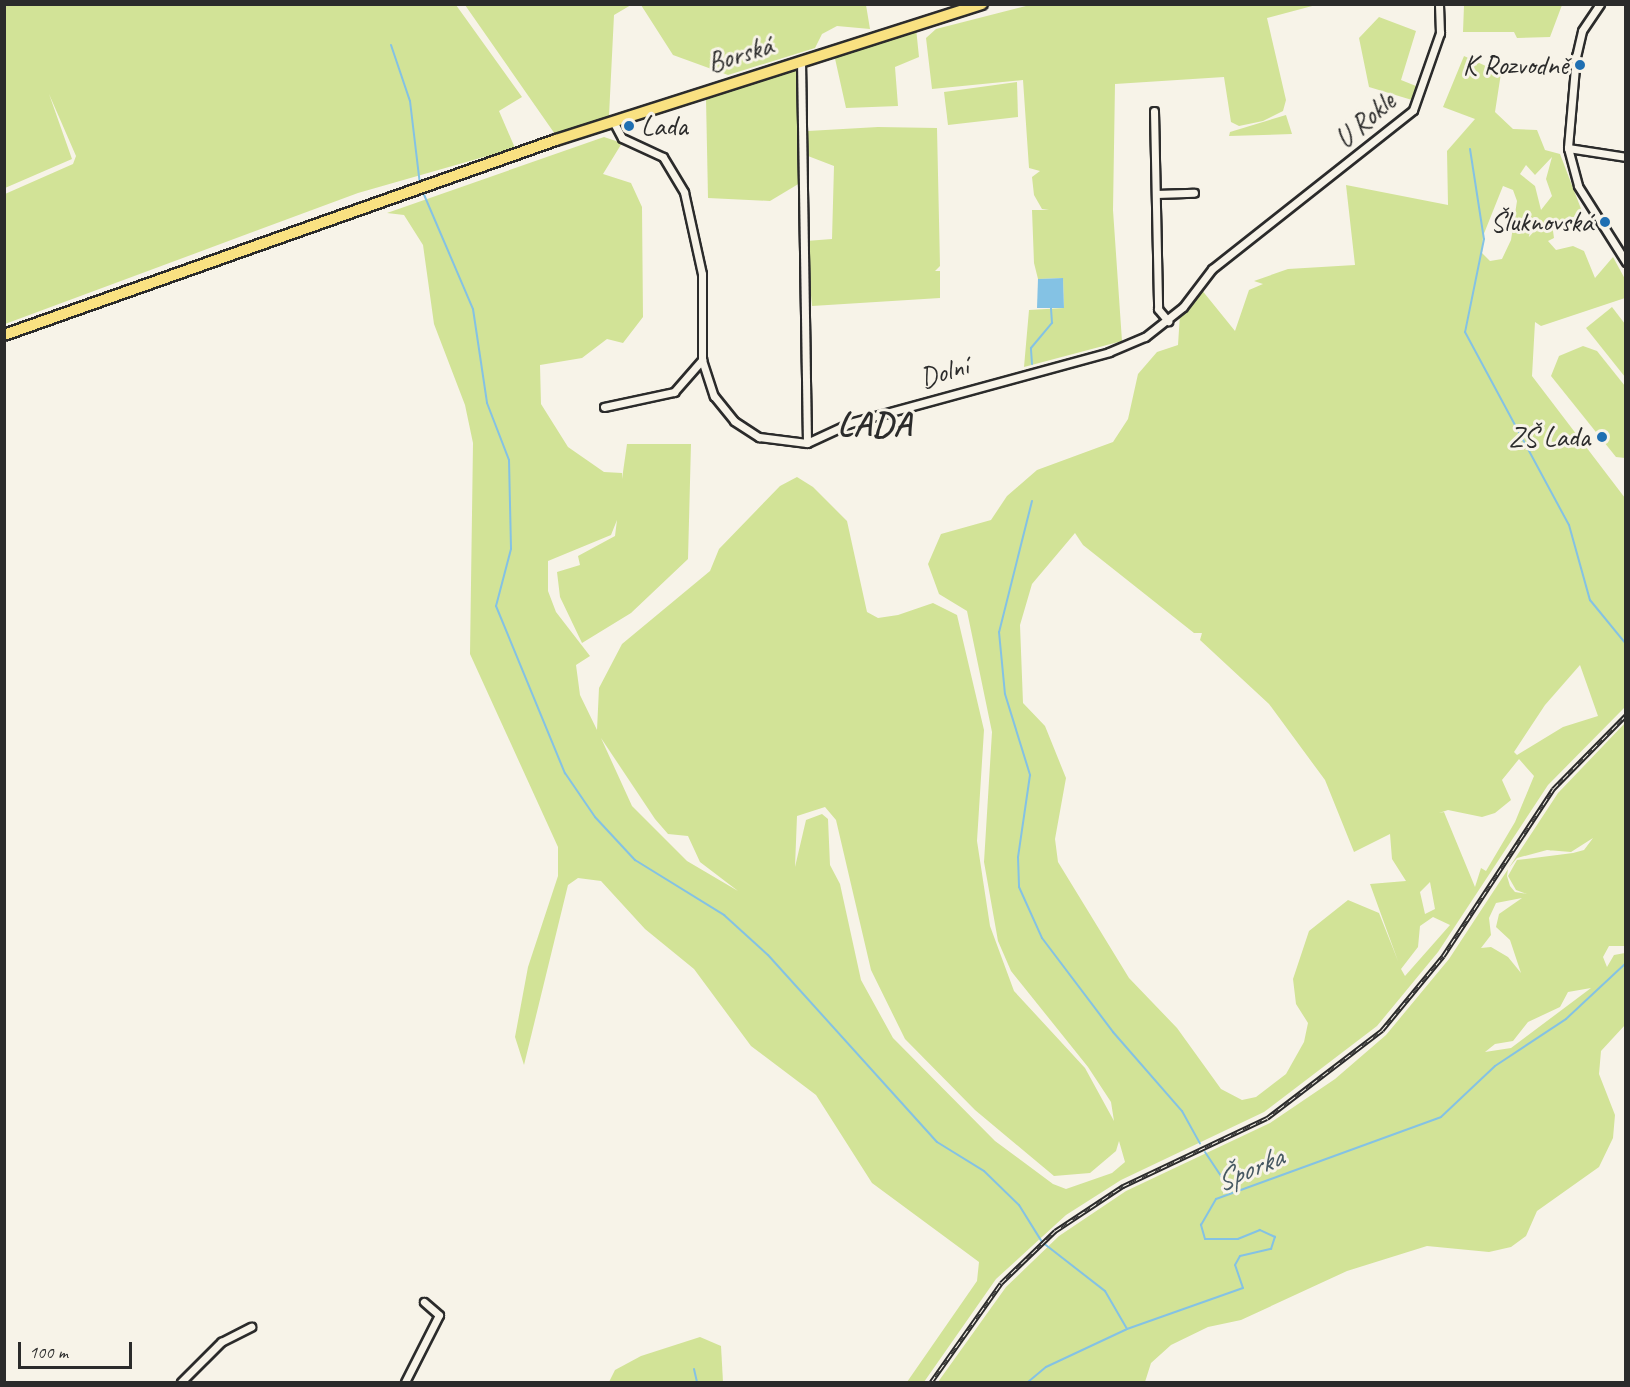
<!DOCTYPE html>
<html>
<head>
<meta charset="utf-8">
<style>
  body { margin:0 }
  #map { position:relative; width:1630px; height:1387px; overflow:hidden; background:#f7f3e8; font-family:Caveat,sans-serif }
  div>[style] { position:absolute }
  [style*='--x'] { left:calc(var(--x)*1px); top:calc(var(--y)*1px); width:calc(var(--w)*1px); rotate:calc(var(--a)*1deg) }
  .green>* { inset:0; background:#d2e397 }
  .water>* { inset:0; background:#84c2e4 }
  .stream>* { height:2px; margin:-1px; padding:0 1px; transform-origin:1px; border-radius:1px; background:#84c2e4 }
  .roads { filter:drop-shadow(2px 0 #2b2b2b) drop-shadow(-2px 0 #2b2b2b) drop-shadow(0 2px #2b2b2b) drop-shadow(0 -2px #2b2b2b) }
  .street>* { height:7px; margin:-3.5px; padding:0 3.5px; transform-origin:3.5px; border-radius:3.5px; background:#f7f3e8 }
  .primary>* { height:10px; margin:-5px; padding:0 5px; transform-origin:5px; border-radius:5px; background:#f9e181 }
  .rail>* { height:4.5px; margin-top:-2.25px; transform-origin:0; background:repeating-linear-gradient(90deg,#f7f3e8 0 7px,#2b2b2b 0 14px); box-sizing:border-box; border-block:2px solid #2b2b2b }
  .dots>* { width:16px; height:16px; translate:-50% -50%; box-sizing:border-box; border:3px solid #f7f3e8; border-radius:50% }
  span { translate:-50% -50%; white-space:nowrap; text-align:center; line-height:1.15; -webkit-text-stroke:6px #f7f3e8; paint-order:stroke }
  .street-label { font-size:28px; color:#2b2b2b }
  .poi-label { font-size:28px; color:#2b2b2b }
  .right { translate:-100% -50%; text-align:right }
  .left { translate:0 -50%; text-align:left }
  .water-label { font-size:30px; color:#465862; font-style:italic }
  .district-label { font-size:34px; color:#2b2b2b; font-weight:700; letter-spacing:1.5px }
  .frame { position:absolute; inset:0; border:6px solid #2b2b2b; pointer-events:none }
  .scale { position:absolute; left:18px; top:1342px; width:114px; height:27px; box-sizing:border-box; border:3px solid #2b2b2b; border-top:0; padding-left:8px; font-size:18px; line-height:21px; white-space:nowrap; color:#2b2b2b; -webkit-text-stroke:4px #f7f3e8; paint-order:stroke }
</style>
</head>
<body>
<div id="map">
  <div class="green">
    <i style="clip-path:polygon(5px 4px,456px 5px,522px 97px,499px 111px,515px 148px,358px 193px,5px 324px,5px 194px,73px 164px,76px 156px,49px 94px,72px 159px,5px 188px)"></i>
    <i style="clip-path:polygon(465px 5px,631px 5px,614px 15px,609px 116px,557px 137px)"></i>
    <i style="clip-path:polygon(641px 5px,866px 5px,870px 29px,837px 26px,822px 34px,815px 48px,728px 75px,673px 55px)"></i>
    <i style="clip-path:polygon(1030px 5px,1316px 5px,1267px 18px,1286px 100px,1283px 111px,1263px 121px,1239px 126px,1231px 122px,1224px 77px,1115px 84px,1113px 210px,1122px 341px,1024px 367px,1029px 310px,1064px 308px,1063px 278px,1038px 279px,1034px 263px,1032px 210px,1049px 210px,1042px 209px,1034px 195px,1032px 177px,1040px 171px,1029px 168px,1023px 80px,932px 89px,926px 38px,936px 29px)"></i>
    <i style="clip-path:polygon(1464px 5px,1464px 4px,1562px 5px,1550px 37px,1517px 38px,1514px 32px,1463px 32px)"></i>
    <i style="clip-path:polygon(1379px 17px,1416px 31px,1401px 80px,1416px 86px,1412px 100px,1369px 87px,1359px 38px)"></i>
    <i style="clip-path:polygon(916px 28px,919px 57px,895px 67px,898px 106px,846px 108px,834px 54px)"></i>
    <i style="clip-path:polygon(evenodd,1464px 56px,1501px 73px,1495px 112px,1513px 129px,1537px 130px,1545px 150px,1560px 154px,1583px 214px,1552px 224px,1554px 238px,1548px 241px,1556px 250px,1573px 246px,1584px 251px,1595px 278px,1613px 257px,1625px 279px,1625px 298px,1541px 326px,1535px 322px,1532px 376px,1625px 498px,1625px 707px,1548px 785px,1438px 952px,1377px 1026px,1264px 1112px,1121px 1180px,1066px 1215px,996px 1279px,924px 1382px,907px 1382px,977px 1281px,979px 1262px,872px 1183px,816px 1095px,751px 1046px,694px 969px,645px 929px,601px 881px,578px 878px,568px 885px,524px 1065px,515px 1037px,528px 967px,558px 876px,558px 847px,470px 654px,473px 443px,465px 405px,434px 324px,423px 245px,404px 215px,387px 213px,604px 137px,622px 143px,603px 174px,631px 183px,642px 207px,643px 317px,623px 343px,607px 339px,582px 358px,540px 365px,541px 404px,568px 447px,604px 472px,622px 473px,622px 479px,627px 444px,691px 444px,688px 559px,631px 613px,582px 643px,560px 597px,557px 572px,580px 565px,578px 556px,615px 536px,617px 520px,611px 535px,548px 561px,548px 591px,556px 612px,590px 656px,576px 665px,580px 695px,597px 730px,599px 688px,622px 644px,710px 571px,719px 549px,780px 486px,797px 477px,813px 487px,847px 521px,867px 612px,878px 618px,898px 615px,933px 603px,957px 615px,984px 730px,977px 841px,990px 926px,1014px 991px,1085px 1068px,1114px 1121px,1111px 1102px,1088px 1067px,1011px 971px,998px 941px,984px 862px,992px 732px,967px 611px,939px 594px,928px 564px,941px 534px,991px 520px,1007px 496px,1037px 470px,1113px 442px,1128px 419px,1138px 374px,1157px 352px,1178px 345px,1180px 314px,1201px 289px,1235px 331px,1249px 290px,1263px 284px,1254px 281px,1288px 269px,1355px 265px,1346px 185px,1448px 205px,1447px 151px,1475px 119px,1443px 107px,1464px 56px,1552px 157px,1546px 179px,1552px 196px,1541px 210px,1535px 186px,1520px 174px,1526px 165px,1535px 175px,1552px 157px,1464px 56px,1503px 186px,1513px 190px,1517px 201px,1511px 240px,1502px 259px,1490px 261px,1482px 253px,1483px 236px,1503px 186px,1464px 56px,1075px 533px,1083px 545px,1194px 633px,1202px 633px,1200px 640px,1269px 704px,1325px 780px,1354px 852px,1390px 834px,1392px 859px,1406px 881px,1370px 884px,1398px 961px,1379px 913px,1348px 900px,1309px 931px,1293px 979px,1296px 1004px,1308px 1023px,1304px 1042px,1286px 1074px,1256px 1097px,1242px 1100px,1221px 1089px,1177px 1028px,1129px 978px,1058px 862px,1055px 839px,1066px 778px,1045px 726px,1023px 703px,1020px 625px,1032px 584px,1075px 533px,1464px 56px,1580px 665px,1598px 716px,1563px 727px,1517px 755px,1514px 752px,1545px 705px,1580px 665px,1464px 56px,601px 738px,655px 819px,668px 834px,688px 836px,700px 862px,738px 891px,687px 861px,632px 806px,601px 738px,1464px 56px,1519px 759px,1534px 776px,1515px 822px,1486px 871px,1481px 868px,1475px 887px,1444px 812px,1439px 813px,1448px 810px,1482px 817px,1495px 813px,1511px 800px,1502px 780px,1519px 759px,1464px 56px,825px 807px,836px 820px,871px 970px,905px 1039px,975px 1110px,1054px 1176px,1090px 1173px,1116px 1151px,1119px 1141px,1125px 1162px,1112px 1173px,1066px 1189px,1053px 1184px,995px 1141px,893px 1038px,861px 980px,840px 884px,830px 865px,828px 819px,822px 814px,806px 820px,795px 867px,797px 816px,825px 807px,1464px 56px,1430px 882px,1435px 909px,1425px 914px,1420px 892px,1430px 882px,1464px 56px,1433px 917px,1450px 925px,1405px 976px,1401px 969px,1418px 947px,1420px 926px,1433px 917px)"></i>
    <i style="clip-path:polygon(796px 69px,800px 183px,770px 201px,708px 198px,706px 98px)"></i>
    <i style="clip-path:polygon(1017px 82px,1018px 117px,948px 125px,944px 92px)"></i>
    <i style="clip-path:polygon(1286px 115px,1292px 134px,1229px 136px,1230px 132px)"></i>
    <i style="clip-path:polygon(878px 127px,937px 128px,940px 266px,935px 271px,940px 271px,940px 298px,812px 306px,806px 241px,832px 239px,834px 166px,808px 156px,808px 131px)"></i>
    <i style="clip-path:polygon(1612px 307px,1625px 324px,1625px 377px,1586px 328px)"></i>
    <i style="clip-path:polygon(1583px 346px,1597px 351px,1625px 386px,1625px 458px,1616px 457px,1551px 376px,1559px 356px)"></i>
    <i style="clip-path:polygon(evenodd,1625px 723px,1625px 946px,1609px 946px,1603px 957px,1607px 967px,1614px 955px,1625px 953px,1625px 1025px,1601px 1051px,1599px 1074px,1615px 1115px,1613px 1138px,1599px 1167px,1537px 1211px,1526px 1236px,1511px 1247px,1489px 1252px,1427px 1246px,1347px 1271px,1241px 1320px,1208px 1327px,1171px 1345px,1151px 1363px,1145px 1382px,938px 1382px,1006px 1287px,1059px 1236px,1126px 1191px,1270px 1123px,1335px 1079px,1386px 1035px,1449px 959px,1558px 793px,1625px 723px,1593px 838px,1584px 850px,1573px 853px,1517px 860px,1508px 876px,1516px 890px,1527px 894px,1515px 892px,1510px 886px,1507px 876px,1508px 869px,1517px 858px,1547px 850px,1571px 852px,1593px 838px,1625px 723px,1522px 898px,1499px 914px,1496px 927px,1510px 940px,1521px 973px,1508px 957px,1491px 947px,1481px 948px,1491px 935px,1489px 918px,1496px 903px,1522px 898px,1625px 723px,1591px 988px,1511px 1048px,1485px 1052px,1495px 1044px,1513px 1041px,1528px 1022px,1560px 1007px,1568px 992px,1591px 988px)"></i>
    <i style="clip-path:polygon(700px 1337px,721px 1346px,723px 1382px,609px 1382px,615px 1370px,641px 1356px)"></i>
  </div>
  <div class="water">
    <i style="clip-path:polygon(1063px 278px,1064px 308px,1037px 308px,1038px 279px)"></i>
  </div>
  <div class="stream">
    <i style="--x:391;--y:45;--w:59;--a:71.3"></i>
    <i style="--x:410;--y:101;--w:85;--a:83.2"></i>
    <i style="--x:1470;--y:149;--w:91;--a:81.2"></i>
    <i style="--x:1484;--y:239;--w:95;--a:101.5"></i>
    <i style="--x:1465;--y:332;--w:219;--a:61.7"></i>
    <i style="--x:1569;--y:525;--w:78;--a:74.4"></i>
    <i style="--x:1590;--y:600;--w:57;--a:50.7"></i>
    <i style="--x:422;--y:190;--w:129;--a:66.8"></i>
    <i style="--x:473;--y:309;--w:95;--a:81.5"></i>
    <i style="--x:487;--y:403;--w:61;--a:68.9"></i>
    <i style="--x:509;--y:460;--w:89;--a:88.7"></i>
    <i style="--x:511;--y:549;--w:59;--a:104.7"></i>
    <i style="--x:496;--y:606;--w:181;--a:67.6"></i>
    <i style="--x:565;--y:773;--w:53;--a:55.7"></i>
    <i style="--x:595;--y:817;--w:59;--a:47.1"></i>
    <i style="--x:635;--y:860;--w:105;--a:31.7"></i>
    <i style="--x:724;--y:915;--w:59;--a:42.3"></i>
    <i style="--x:768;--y:955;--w:252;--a:47.9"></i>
    <i style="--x:937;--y:1142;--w:55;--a:31.7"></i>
    <i style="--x:984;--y:1171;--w:49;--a:44.2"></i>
    <i style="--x:1019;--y:1205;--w:44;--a:58.1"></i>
    <i style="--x:1042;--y:1242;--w:80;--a:37.9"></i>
    <i style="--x:1105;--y:1291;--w:44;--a:59.9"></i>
    <i style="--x:1032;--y:364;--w:16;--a:-94"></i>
    <i style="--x:1031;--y:348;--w:33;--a:-50"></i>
    <i style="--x:1052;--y:323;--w:16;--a:-94"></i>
    <i style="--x:1032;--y:501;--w:135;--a:104.1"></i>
    <i style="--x:999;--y:632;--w:62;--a:84.5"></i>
    <i style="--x:1005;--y:694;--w:85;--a:72.8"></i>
    <i style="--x:1030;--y:775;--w:83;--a:98.3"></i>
    <i style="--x:1018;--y:857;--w:30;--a:88"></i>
    <i style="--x:1019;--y:887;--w:56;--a:65.7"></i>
    <i style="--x:1042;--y:938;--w:118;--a:52.9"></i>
    <i style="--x:1113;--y:1032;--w:105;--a:48.9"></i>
    <i style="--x:1182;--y:1111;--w:37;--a:61"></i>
    <i style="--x:1205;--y:1152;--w:47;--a:56.3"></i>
    <i style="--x:694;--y:1369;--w:13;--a:77"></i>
    <i style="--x:1028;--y:1382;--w:23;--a:-40"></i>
    <i style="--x:1046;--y:1367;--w:89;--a:-25.1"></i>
    <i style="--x:1127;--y:1329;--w:123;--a:-19.5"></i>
    <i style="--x:1243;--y:1288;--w:24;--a:-109"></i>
    <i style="--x:1235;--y:1265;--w:10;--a:-61"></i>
    <i style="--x:1240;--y:1256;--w:32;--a:-13"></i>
    <i style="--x:1271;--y:1249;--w:13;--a:-72"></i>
    <i style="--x:1275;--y:1237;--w:17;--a:-155"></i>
    <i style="--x:1260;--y:1230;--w:24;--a:158"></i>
    <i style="--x:1238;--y:1239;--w:33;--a:180"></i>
    <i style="--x:1205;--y:1239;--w:15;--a:-106"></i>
    <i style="--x:1201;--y:1225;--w:30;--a:-60"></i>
    <i style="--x:1216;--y:1199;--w:239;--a:-20"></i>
    <i style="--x:1441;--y:1117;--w:74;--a:-43.4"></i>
    <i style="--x:1495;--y:1066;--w:85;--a:-33.5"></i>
    <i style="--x:1566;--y:1019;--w:82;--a:-43"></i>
  </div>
  <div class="roads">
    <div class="street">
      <i style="--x:1600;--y:4;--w:32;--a:124"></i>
      <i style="--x:1582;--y:31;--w:26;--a:103"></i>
      <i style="--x:1576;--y:56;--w:92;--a:95"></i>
      <i style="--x:1568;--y:148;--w:39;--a:75"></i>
      <i style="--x:1578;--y:186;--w:90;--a:57.7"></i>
      <i style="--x:801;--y:61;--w:382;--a:89.1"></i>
      <i style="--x:1154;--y:111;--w:198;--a:88.8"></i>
      <i style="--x:1158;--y:309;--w:16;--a:50"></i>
      <i style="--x:613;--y:121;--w:19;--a:62"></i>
      <i style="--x:622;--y:138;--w:45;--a:24.9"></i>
      <i style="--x:663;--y:157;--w:41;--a:59"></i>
      <i style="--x:684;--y:192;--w:84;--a:77.6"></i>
      <i style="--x:702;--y:274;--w:86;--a:90"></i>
      <i style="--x:702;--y:360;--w:38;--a:72"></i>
      <i style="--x:714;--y:396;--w:32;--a:51"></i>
      <i style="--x:734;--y:421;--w:30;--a:33"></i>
      <i style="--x:759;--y:437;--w:48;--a:7.1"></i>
      <i style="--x:807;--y:443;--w:47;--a:-24.9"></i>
      <i style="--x:850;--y:423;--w:269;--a:-15.3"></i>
      <i style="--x:1109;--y:352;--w:39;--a:-23"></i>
      <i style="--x:1145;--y:337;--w:48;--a:-38.3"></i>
      <i style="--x:1183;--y:307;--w:48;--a:-52.7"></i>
      <i style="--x:1212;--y:269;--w:256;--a:-38.3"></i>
      <i style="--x:1413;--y:110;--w:82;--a:-70.7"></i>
      <i style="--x:1440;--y:33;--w:29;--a:-92"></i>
      <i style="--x:1568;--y:148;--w:59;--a:8.8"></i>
      <i style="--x:1156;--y:194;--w:38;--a:-2"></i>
      <i style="--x:604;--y:407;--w:72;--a:-12.1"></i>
      <i style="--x:674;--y:392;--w:43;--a:-48.8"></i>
      <i style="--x:181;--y:1382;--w:57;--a:-45"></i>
      <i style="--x:221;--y:1342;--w:34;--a:-27"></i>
      <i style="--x:405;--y:1382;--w:75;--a:-63.1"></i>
      <i style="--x:439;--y:1315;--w:20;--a:-139"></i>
    </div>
    <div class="primary">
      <i style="--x:4;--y:335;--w:585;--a:-19.46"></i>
      <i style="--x:556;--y:140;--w:447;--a:-17.7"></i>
    </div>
  </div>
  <div class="rail">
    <i style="--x:931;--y:1382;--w:121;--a:-54.7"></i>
    <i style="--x:1001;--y:1283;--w:75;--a:-43.9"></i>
    <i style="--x:1055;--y:1231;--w:82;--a:-33.5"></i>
    <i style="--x:1123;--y:1186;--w:159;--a:-25.3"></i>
    <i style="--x:1267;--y:1118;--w:145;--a:-37.4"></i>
    <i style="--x:1382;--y:1030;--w:96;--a:-50.5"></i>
    <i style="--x:1443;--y:956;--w:200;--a:-56.6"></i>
    <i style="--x:1553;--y:789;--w:104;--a:-45.4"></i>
  </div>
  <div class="dots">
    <i style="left:1580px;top:65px;background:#1f6fb2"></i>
    <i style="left:629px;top:126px;background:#1f6fb2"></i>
    <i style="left:1605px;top:222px;background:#1f6fb2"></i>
    <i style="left:1602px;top:437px;background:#1f6fb2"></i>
  </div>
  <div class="street-label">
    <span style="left:740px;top:54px;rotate:-17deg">Borská</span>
    <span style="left:1365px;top:120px;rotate:-41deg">U Rokle</span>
    <span style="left:944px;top:372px;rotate:-17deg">Dolní</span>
  </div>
  <div class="poi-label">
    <span class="right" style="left:1568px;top:65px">K Rozvodně</span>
    <span class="left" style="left:641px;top:126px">Lada</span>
    <span class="right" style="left:1593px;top:222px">Šluknovská</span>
    <span class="right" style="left:1590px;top:437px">ZŠ Lada</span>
  </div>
  <div class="water-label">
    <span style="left:1249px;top:1169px;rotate:-23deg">Šporka</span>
  </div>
  <div class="district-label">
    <span style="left:875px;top:424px">LADA</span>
  </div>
  <div class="frame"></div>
  <div class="scale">100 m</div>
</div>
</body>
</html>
